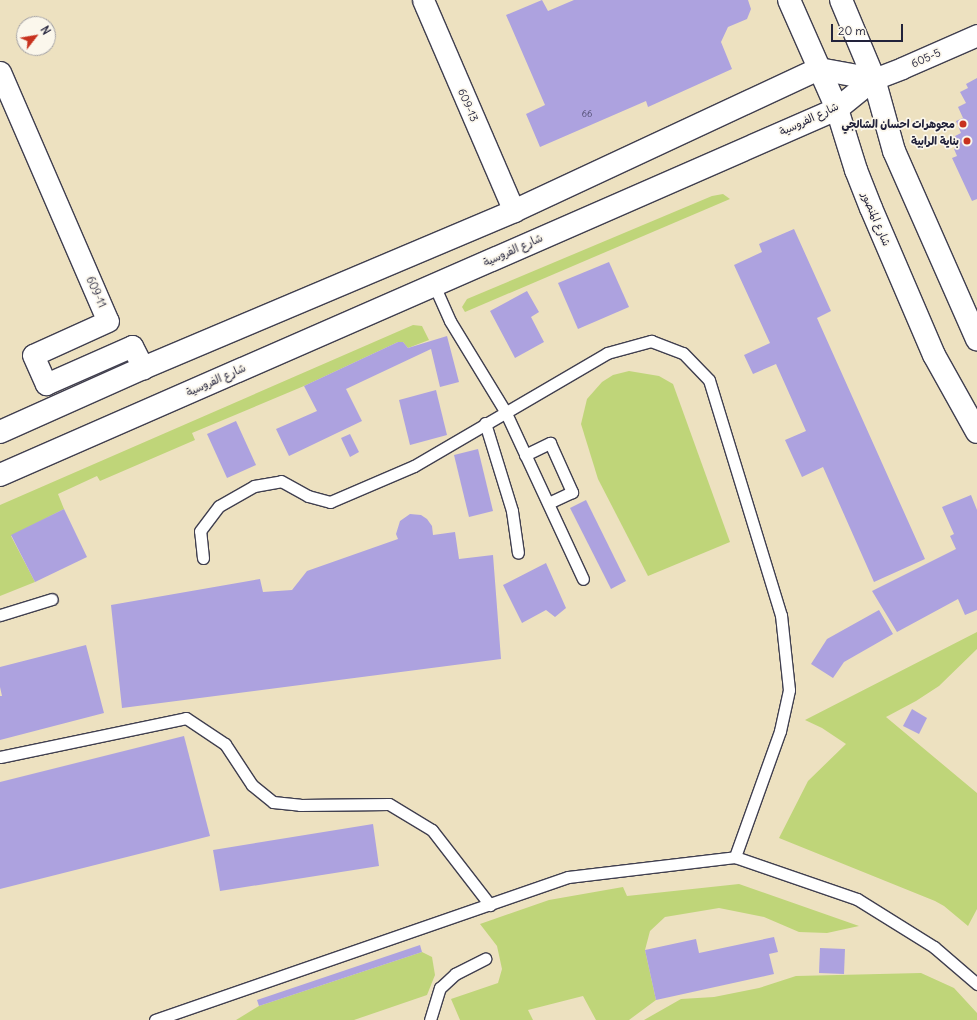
<!DOCTYPE html>
<html>
<head>
<meta charset="utf-8">
<style>
  body { margin:0 }
  #map { position:relative; width:977px; height:1020px; overflow:hidden; background:#ede1c0; font-family:Delius,"Playpen Sans Arabic",sans-serif }
  div>[style] { position:absolute }
  [style*='--x'] { left:calc(var(--x)*1px); top:calc(var(--y)*1px); width:calc(var(--w)*1px); rotate:calc(var(--a)*1deg) }
  .green>* { inset:0; background:#bfd579 }
  .building>* { inset:0; background:#ada2df }
  .roads { filter:drop-shadow(1px 0 #403f4f) drop-shadow(-1px 0 #403f4f) drop-shadow(0 1px #403f4f) drop-shadow(0 -1px #403f4f) }
  .lane>* { height:11px; margin:-5.5px; padding:0 5.5px; transform-origin:5.5px; border-radius:5.5px; background:#fff }
  .street>* { height:21px; margin:-10.5px; padding:0 10.5px; transform-origin:10.5px; border-radius:10.5px; background:#fff }
  .secondary>* { height:22px; margin:-11px; padding:0 11px; transform-origin:11px; border-radius:11px; background:#fff }
  .dots>* { width:11px; height:11px; translate:-50% -50%; box-sizing:border-box; border:2px solid #fbf7ec; border-radius:50% }
  span { translate:-50% -50%; white-space:nowrap; text-align:center; line-height:1.15; -webkit-text-stroke:3.5px #fbf7ec; paint-order:stroke }
  .number-label { font-size:9px; color:#454264 }
  .number-label span { -webkit-text-stroke-width:0 }
  .street-label { font-size:11px; color:#22223b }
  .poi-label { font-size:11px; color:#22223b; font-weight:700 }
  .right { translate:-100% -50%; text-align:right }
  .north { position:absolute; left:16px; top:16px; width:40px; height:40px; box-sizing:border-box; background:#fbf7ec; border:1px solid #a4a2a5; border-radius:50%; rotate:59deg; font-size:11px; font-weight:700; line-height:16px; text-align:center; color:#22223b }
  .north::after { content:''; display:block; margin:auto; width:14px; height:18px; background:#c8321e; clip-path:polygon(50% 0,100% 100%,50% 72%,0 100%) }
  .scale { position:absolute; left:831px; top:24px; width:72px; height:18px; box-sizing:border-box; border:2px solid #22223b; border-top:0; padding-left:5px; font-size:12px; line-height:14px; white-space:nowrap; color:#22223b; -webkit-text-stroke:3px #fbf7ec; paint-order:stroke }
</style>
</head>
<body>
<div id="map">
  <div class="green">
    <i style="clip-path:polygon(723px 194px,730px 199px,465px 312px,462px 307px,467px 299px,712px 196px)"></i>
    <i style="clip-path:polygon(413px 325px,422px 326px,429px 340px,408px 348px,403px 342px,398px 342px,304px 386px,192px 433px,195px 440px,100px 481px,97px 476px,58px 494px,64px 509px,11px 536px,35px 582px,0 596px,0 505px)"></i>
    <i style="clip-path:polygon(629px 371px,659px 376px,673px 384px,730px 542px,648px 576px,598px 479px,581px 424px,587px 399px,602px 382px,613px 375px)"></i>
    <i style="clip-path:polygon(977px 632px,977px 649px,939px 686px,916px 701px,886px 717px,977px 793px,977px 909px,968px 926px,944px 906px,935px 901px,779px 838px,808px 781px,846px 744px,822px 728px,805px 720px)"></i>
    <i style="clip-path:polygon(739px 884px,859px 926px,827px 933px,799px 932px,764px 917px,719px 908px,665px 917px,650px 931px,645px 950px,656px 1000px,629px 1020px,596px 1020px,583px 996px,528px 1010px,533px 1020px,460px 1020px,451px 999px,498px 983px,502px 969px,497px 946px,480px 924px,549px 900px,623px 887px,627px 896px)"></i>
    <i style="clip-path:polygon(422px 952px,432px 957px,435px 975px,427px 995px,354px 1020px,236px 1020px,259px 1006px)"></i>
    <i style="clip-path:polygon(921px 973px,954px 988px,977px 1013px,977px 1020px,644px 1020px,681px 999px,714px 997px,759px 988px,796px 976px)"></i>
  </div>
  <div class="building">
    <i style="clip-path:polygon(542px 0,548px 11px,574px 0,748px 0,751px 9px,747px 19px,728px 27px,721px 42px,732px 69px,648px 107px,646px 101px,540px 147px,526px 114px,545px 105px,506px 15px)"></i>
    <i style="clip-path:polygon(977px 78px,977px 199px,972px 201px,952px 158px,957px 156px,954px 149px,960px 146px,955px 136px,961px 133px,956px 121px,963px 118px,958px 107px,966px 103px,960px 92px,968px 88px,966px 84px)"></i>
    <i style="clip-path:polygon(794px 229px,831px 311px,817px 318px,925px 559px,874px 582px,823px 467px,802px 477px,785px 440px,806px 431px,776px 364px,753px 374px,744px 355px,770px 343px,734px 265px,762px 252px,759px 244px)"></i>
    <i style="clip-path:polygon(609px 262px,629px 307px,578px 329px,558px 283px)"></i>
    <i style="clip-path:polygon(527px 291px,539px 312px,531px 317px,544px 342px,515px 358px,490px 311px)"></i>
    <i style="clip-path:polygon(447px 336px,459px 382px,440px 387px,431px 349px,346px 389px,362px 421px,289px 456px,276px 429px,317px 411px,304px 386px,398px 342px,403px 342px,408px 348px)"></i>
    <i style="clip-path:polygon(436px 390px,447px 435px,410px 445px,399px 400px)"></i>
    <i style="clip-path:polygon(236px 421px,256px 465px,227px 478px,207px 434px)"></i>
    <i style="clip-path:polygon(350px 434px,359px 452px,350px 457px,341px 438px)"></i>
    <i style="clip-path:polygon(478px 449px,493px 511px,469px 517px,454px 455px)"></i>
    <i style="clip-path:polygon(971px 495px,977px 510px,977px 610px,965px 615px,958px 599px,897px 632px,872px 591px,956px 549px,950px 536px,954px 534px,942px 507px)"></i>
    <i style="clip-path:polygon(586px 500px,626px 581px,611px 589px,570px 508px)"></i>
    <i style="clip-path:polygon(64px 509px,87px 557px,35px 582px,11px 535px)"></i>
    <i style="clip-path:polygon(410px 514px,421px 515px,427px 519px,432px 526px,433px 535px,455px 532px,459px 559px,493px 555px,501px 659px,122px 708px,111px 605px,260px 579px,263px 592px,292px 590px,307px 571px,398px 539px,396px 534px,400px 521px)"></i>
    <i style="clip-path:polygon(546px 563px,566px 608px,555px 617px,546px 610px,522px 623px,503px 585px)"></i>
    <i style="clip-path:polygon(879px 610px,893px 634px,844px 662px,833px 678px,811px 664px,827px 639px)"></i>
    <i style="clip-path:polygon(86px 645px,104px 713px,0 740px,0 696px,2px 696px,0 687px,0 667px)"></i>
    <i style="clip-path:polygon(912px 709px,927px 718px,919px 734px,903px 726px)"></i>
    <i style="clip-path:polygon(184px 736px,210px 836px,0 889px,0 782px)"></i>
    <i style="clip-path:polygon(373px 824px,379px 866px,220px 891px,213px 850px)"></i>
    <i style="clip-path:polygon(774px 937px,778px 952px,769px 954px,774px 974px,656px 1000px,645px 950px,696px 939px,699px 953px)"></i>
    <i style="clip-path:polygon(420px 945px,422px 952px,259px 1006px,257px 1000px)"></i>
    <i style="clip-path:polygon(820px 948px,845px 949px,844px 974px,819px 973px)"></i>
  </div>
  <div class="roads">
    <div class="lane">
      <i style="--x:434;--y:285;--w:39;--a:66"></i>
      <i style="--x:450;--y:321;--w:105;--a:58.6"></i>
      <i style="--x:505;--y:411;--w:185;--a:65.1"></i>
      <i style="--x:485;--y:423;--w:92;--a:72.9"></i>
      <i style="--x:512;--y:511;--w:42;--a:81.9"></i>
      <i style="--x:525;--y:455;--w:28;--a:-26"></i>
      <i style="--x:550;--y:443;--w:54;--a:65.8"></i>
      <i style="--x:572;--y:492;--w:26;--a:155"></i>
      <i style="--x:203;--y:558;--w:27;--a:-96"></i>
      <i style="--x:200;--y:531;--w:31;--a:-53"></i>
      <i style="--x:219;--y:506;--w:40;--a:-29.7"></i>
      <i style="--x:254;--y:486;--w:27;--a:-10"></i>
      <i style="--x:281;--y:481;--w:31;--a:29"></i>
      <i style="--x:308;--y:496;--w:23;--a:15"></i>
      <i style="--x:330;--y:502;--w:91;--a:-23.2"></i>
      <i style="--x:414;--y:466;--w:224;--a:-30.3"></i>
      <i style="--x:607;--y:353;--w:46;--a:-15.3"></i>
      <i style="--x:651;--y:341;--w:34;--a:21"></i>
      <i style="--x:683;--y:353;--w:37;--a:46"></i>
      <i style="--x:709;--y:380;--w:246;--a:73"></i>
      <i style="--x:781;--y:615;--w:75;--a:83.9"></i>
      <i style="--x:789;--y:690;--w:42;--a:102.4"></i>
      <i style="--x:780;--y:731;--w:134;--a:109.7"></i>
      <i style="--x:0;--y:615;--w:54;--a:-17.1"></i>
      <i style="--x:0;--y:757;--w:190;--a:-11.8"></i>
      <i style="--x:186;--y:718;--w:47;--a:33.7"></i>
      <i style="--x:225;--y:744;--w:49;--a:56.6"></i>
      <i style="--x:252;--y:785;--w:27;--a:39"></i>
      <i style="--x:273;--y:802;--w:27;--a:6"></i>
      <i style="--x:300;--y:805;--w:89;--a:-0.6"></i>
      <i style="--x:389;--y:804;--w:50;--a:31.2"></i>
      <i style="--x:432;--y:830;--w:95;--a:52.3"></i>
      <i style="--x:155;--y:1020;--w:437;--a:-19.1"></i>
      <i style="--x:568;--y:877;--w:168;--a:-6.8"></i>
      <i style="--x:735;--y:857;--w:129;--a:19"></i>
      <i style="--x:857;--y:899;--w:91;--a:31.9"></i>
      <i style="--x:934;--y:947;--w:57;--a:40.7"></i>
      <i style="--x:430;--y:1020;--w:34;--a:-73"></i>
      <i style="--x:440;--y:988;--w:21;--a:-43"></i>
      <i style="--x:455;--y:974;--w:34;--a:-27"></i>
    </div>
    <div class="street">
      <i style="--x:423;--y:0;--w:230;--a:66.7"></i>
      <i style="--x:0;--y:72;--w:271;--a:66.6"></i>
      <i style="--x:108;--y:321;--w:82;--a:155.6"></i>
      <i style="--x:33;--y:355;--w:32;--a:66"></i>
      <i style="--x:46;--y:384;--w:94;--a:-23.8"></i>
      <i style="--x:132;--y:346;--w:25;--a:63"></i>
      <i style="--x:874;--y:79;--w:30;--a:-21"></i>
      <i style="--x:902;--y:68;--w:82;--a:-23.7"></i>
    </div>
    <div class="secondary">
      <i style="--x:789;--y:0;--w:119;--a:66.2"></i>
      <i style="--x:837;--y:109;--w:64;--a:72.7"></i>
      <i style="--x:856;--y:170;--w:41;--a:68.5"></i>
      <i style="--x:871;--y:208;--w:160;--a:66.8"></i>
      <i style="--x:934;--y:355;--w:88;--a:60.8"></i>
      <i style="--x:841;--y:0;--w:86;--a:67.3"></i>
      <i style="--x:874;--y:79;--w:75;--a:74.5"></i>
      <i style="--x:894;--y:151;--w:206;--a:66.2"></i>
      <i style="--x:0;--y:432;--w:157;--a:-24.1"></i>
      <i style="--x:143;--y:368;--w:403;--a:-22.9"></i>
      <i style="--x:514;--y:211;--w:336;--a:-25"></i>
      <i style="--x:819;--y:69;--w:56;--a:10.3"></i>
      <i style="--x:0;--y:475;--w:914;--a:-23.62"></i>
      <i style="--x:837;--y:109;--w:48;--a:-39"></i>
    </div>
  </div>
  <div class="dots">
    <i style="left:963px;top:124px;background:#c8321e"></i>
    <i style="left:967px;top:141px;background:#c8321e"></i>
  </div>
  <div class="number-label">
    <span style="left:587px;top:114px">66</span>
  </div>
  <div class="street-label">
    <span style="left:926px;top:58px;rotate:-24deg">605-5</span>
    <span style="left:468px;top:105px;rotate:67deg">609-13</span>
    <span style="left:809px;top:119px;rotate:-25deg">شارع الفروسية</span>
    <span style="left:876px;top:219px;rotate:67deg">شارع المنصور</span>
    <span style="left:513px;top:250px;rotate:-24deg">شارع الفروسية</span>
    <span style="left:96px;top:292px;rotate:66deg">609-11</span>
    <span style="left:216px;top:380px;rotate:-24deg">شارع الفروسية</span>
  </div>
  <div class="poi-label">
    <span class="right" style="left:955px;top:124px">مجوهرات احسان الشالجي</span>
    <span class="right" style="left:959px;top:141px">بناية الرابية</span>
  </div>
  <div class="north">N</div>
  <div class="scale">20 m</div>
</div>
</body>
</html>
